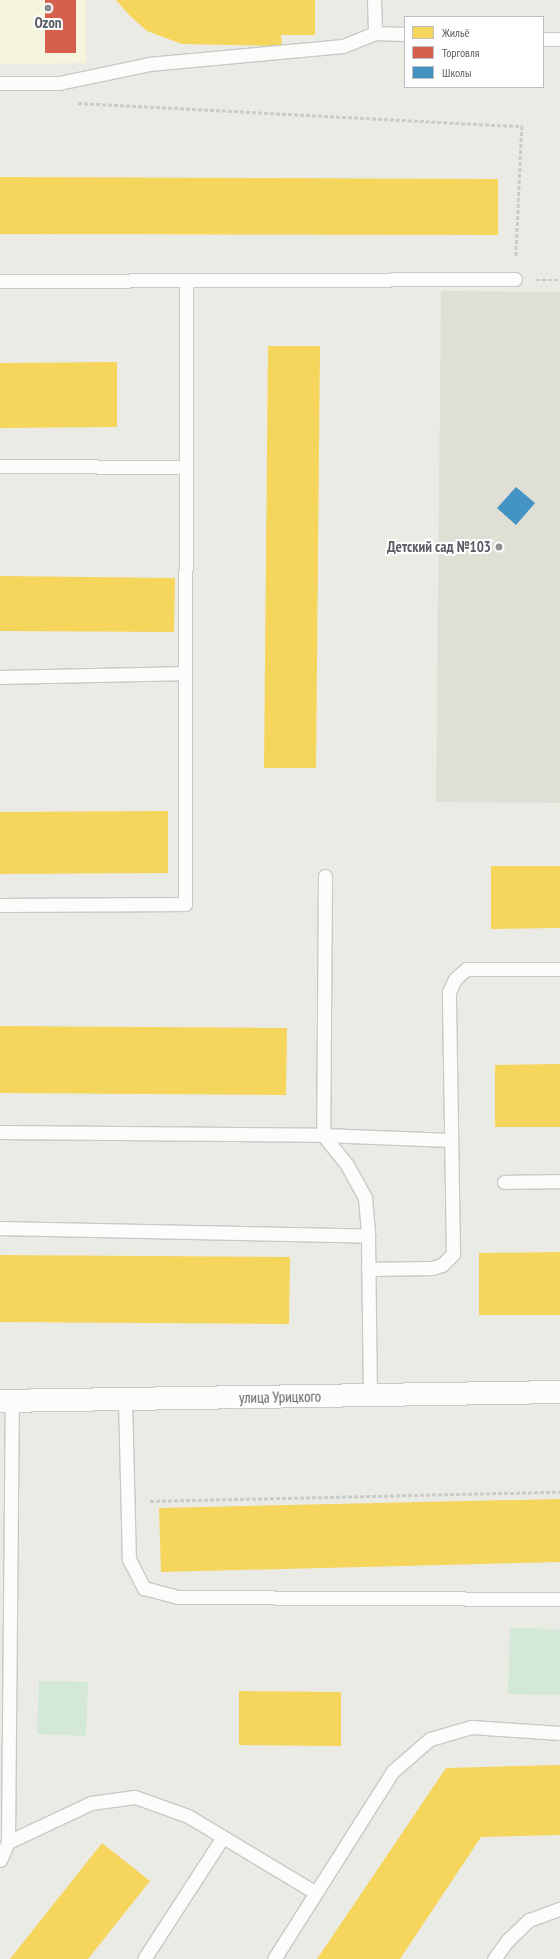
<!DOCTYPE html>
<html>
<head>
<meta charset="utf-8">
<style>
  body { margin:0 }
  #map { position:relative; width:560px; height:1959px; overflow:hidden; background:#ebebe6; font-family:"PT Sans Narrow",sans-serif }
  div>[style] { position:absolute }
  [style*='--x'] { left:calc(var(--x)*1px); top:calc(var(--y)*1px); width:calc(var(--w)*1px); rotate:calc(var(--a)*1deg) }
  .commercial>* { inset:0; background:#f5f5de }
  .education>* { inset:0; background:#dfdfd5 }
  .green>* { inset:0; background:#d3e8d6 }
  .homes>* { inset:0; background:#f6d55c }
  .shops>* { inset:0; background:#d6604d }
  .schools>* { inset:0; background:#4393c3 }
  .path>* { height:2.5px; margin-top:-1.25px; transform-origin:0; background:repeating-linear-gradient(90deg,#c8cccb 0 4px,transparent 0 6px) }
  .roads { filter:drop-shadow(1px 0 #c8c9c8) drop-shadow(-1px 0 #c8c9c8) drop-shadow(0 1px #c8c9c8) drop-shadow(0 -1px #c8c9c8) }
  .lane>* { height:13px; margin:-6.5px; padding:0 6.5px; transform-origin:6.5px; border-radius:6.5px; background:#fcfcfb }
  .secondary>* { height:22px; margin:-11px; padding:0 11px; transform-origin:11px; border-radius:11px; background:#fcfcfb }
  .dots>* { width:11px; height:11px; translate:-50% -50%; box-sizing:border-box; border:2px solid #fff; border-radius:50% }
  span { translate:-50% -50%; white-space:nowrap; text-align:center; line-height:1.15; -webkit-text-stroke:4px #fff; paint-order:stroke }
  .poi-label { font-size:15px; color:#5b5d64; font-weight:700 }
  .right { translate:-100% -50%; text-align:right }
  .street-label { font-size:15px; color:#5b5d64 }
  .legend { position:absolute; left:404px; top:16px; width:140px; height:72px; box-sizing:border-box; background:#fff; border:1px solid #bdbec1; margin:0; padding:5px 7px; list-style:none; font-size:12px; color:#5b5d64 }
  .legend li { display:flex; align-items:center; gap:8px; height:20px }
  .legend b { width:20px; border:1px solid #bdbec1 }
</style>
</head>
<body>
<div id="map">
  <div class="commercial">
    <i style="clip-path:polygon(0 0,86px 0,86px 63px,0 64px)"></i>
  </div>
  <div class="education">
    <i style="clip-path:polygon(441px 291px,560px 292px,560px 803px,436px 802px)"></i>
  </div>
  <div class="green">
    <i style="clip-path:polygon(510px 1628px,560px 1629px,560px 1695px,508px 1694px)"></i>
    <i style="clip-path:polygon(39px 1681px,88px 1682px,86px 1736px,37px 1734px)"></i>
  </div>
  <div class="homes">
    <i style="clip-path:polygon(116px 0,315px 0,315px 35px,281px 35px,282px 46px,182px 44px,147px 31px,130px 16px)"></i>
    <i style="clip-path:polygon(0 177px,498px 179px,498px 235px,0 234px)"></i>
    <i style="clip-path:polygon(268px 346px,320px 346px,316px 768px,264px 768px)"></i>
    <i style="clip-path:polygon(117px 362px,117px 427px,0 428px,0 363px)"></i>
    <i style="clip-path:polygon(0 576px,175px 578px,174px 632px,0 631px)"></i>
    <i style="clip-path:polygon(168px 811px,168px 873px,0 874px,0 812px)"></i>
    <i style="clip-path:polygon(491px 866px,560px 866px,560px 928px,491px 929px)"></i>
    <i style="clip-path:polygon(0 1026px,287px 1028px,286px 1095px,0 1093px)"></i>
    <i style="clip-path:polygon(560px 1064px,560px 1127px,495px 1127px,495px 1065px)"></i>
    <i style="clip-path:polygon(560px 1252px,560px 1315px,479px 1315px,479px 1253px)"></i>
    <i style="clip-path:polygon(0 1255px,290px 1257px,289px 1324px,0 1322px)"></i>
    <i style="clip-path:polygon(560px 1499px,560px 1562px,161px 1572px,159px 1508px)"></i>
    <i style="clip-path:polygon(239px 1691px,341px 1692px,341px 1746px,239px 1745px)"></i>
    <i style="clip-path:polygon(560px 1765px,560px 1835px,481px 1837px,400px 1959px,317px 1959px,446px 1768px)"></i>
    <i style="clip-path:polygon(102px 1843px,150px 1881px,88px 1959px,10px 1959px)"></i>
  </div>
  <div class="shops">
    <i style="clip-path:polygon(45px 0,76px 0,76px 53px,45px 53px)"></i>
  </div>
  <div class="schools">
    <i style="clip-path:polygon(516px 487px,535px 503px,516px 525px,497px 508px)"></i>
  </div>
  <div class="path">
    <i style="--x:78;--y:103;--w:445;--a:3"></i>
    <i style="--x:522;--y:126;--w:131;--a:92.6"></i>
    <i style="--x:536;--y:280;--w:24;--a:0"></i>
    <i style="--x:150;--y:1501;--w:410;--a:-1.3"></i>
  </div>
  <div class="roads">
    <div class="lane">
      <i style="--x:374;--y:0;--w:33;--a:88"></i>
      <i style="--x:543;--y:39;--w:17;--a:0"></i>
      <i style="--x:0;--y:83;--w:59;--a:0"></i>
      <i style="--x:59;--y:83;--w:92;--a:-11.9"></i>
      <i style="--x:149;--y:64;--w:195;--a:-5.3"></i>
      <i style="--x:343;--y:46;--w:35;--a:-22"></i>
      <i style="--x:375;--y:33;--w:30;--a:2"></i>
      <i style="--x:0;--y:281;--w:515;--a:-0.22"></i>
      <i style="--x:0;--y:466;--w:186;--a:0.3"></i>
      <i style="--x:0;--y:677;--w:185;--a:-1.2"></i>
      <i style="--x:325;--y:876;--w:259;--a:90.4"></i>
      <i style="--x:323;--y:1135;--w:38;--a:51"></i>
      <i style="--x:347;--y:1165;--w:38;--a:61"></i>
      <i style="--x:365;--y:1198;--w:38;--a:85"></i>
      <i style="--x:368;--y:1236;--w:159;--a:89.3"></i>
      <i style="--x:0;--y:905;--w:185;--a:-0.3"></i>
      <i style="--x:185;--y:904;--w:623;--a:-89.91"></i>
      <i style="--x:0;--y:1132;--w:323;--a:0.5"></i>
      <i style="--x:323;--y:1135;--w:128;--a:2.2"></i>
      <i style="--x:504;--y:1182;--w:56;--a:-1"></i>
      <i style="--x:0;--y:1228;--w:368;--a:1.2"></i>
      <i style="--x:368;--y:1269;--w:64;--a:-0.9"></i>
      <i style="--x:432;--y:1268;--w:10;--a:-17"></i>
      <i style="--x:442;--y:1265;--w:16;--a:-45"></i>
      <i style="--x:453;--y:1254;--w:262;--a:-90.9"></i>
      <i style="--x:449;--y:992;--w:14;--a:-65"></i>
      <i style="--x:455;--y:979;--w:15;--a:-42"></i>
      <i style="--x:466;--y:969;--w:94;--a:0"></i>
      <i style="--x:125;--y:1399;--w:160;--a:88.6"></i>
      <i style="--x:129;--y:1559;--w:33;--a:63"></i>
      <i style="--x:144;--y:1588;--w:34;--a:15"></i>
      <i style="--x:177;--y:1597;--w:383;--a:0.3"></i>
      <i style="--x:8;--y:1842;--w:92;--a:-25.2"></i>
      <i style="--x:91;--y:1803;--w:44;--a:-7.8"></i>
      <i style="--x:135;--y:1797;--w:56;--a:19.7"></i>
      <i style="--x:188;--y:1816;--w:149;--a:31"></i>
      <i style="--x:0;--y:1860;--w:20;--a:-66"></i>
      <i style="--x:8;--y:1842;--w:441;--a:-89.5"></i>
      <i style="--x:144;--y:1959;--w:145;--a:-57.1"></i>
      <i style="--x:274;--y:1959;--w:222;--a:-57.7"></i>
      <i style="--x:393;--y:1771;--w:49;--a:-40.9"></i>
      <i style="--x:430;--y:1739;--w:43;--a:-16.3"></i>
      <i style="--x:471;--y:1727;--w:89;--a:3.9"></i>
      <i style="--x:494;--y:1959;--w:24;--a:-54"></i>
      <i style="--x:508;--y:1940;--w:29;--a:-44"></i>
      <i style="--x:529;--y:1920;--w:33;--a:-20"></i>
    </div>
    <div class="secondary">
      <i style="--x:0;--y:1401;--w:560;--a:-0.92"></i>
    </div>
  </div>
  <div class="dots">
    <i style="left:48px;top:8px;background:#8d8f92"></i>
    <i style="left:499px;top:547px;background:#8d8f92"></i>
  </div>
  <div class="poi-label">
    <span style="left:48px;top:23px">Ozon</span>
    <span class="right" style="left:491px;top:547px">Детский сад №103</span>
  </div>
  <div class="street-label">
    <span style="left:280px;top:1397px;rotate:-1deg">улица Урицкого</span>
  </div>
  <ul class="legend">
  <li><b style="height:11px;background:#f6d55c"></b>Жильё</li>
  <li><b style="height:11px;background:#d6604d"></b>Торговля</li>
  <li><b style="height:11px;background:#4393c3"></b>Школы</li>
  </ul>
</div>
</body>
</html>
